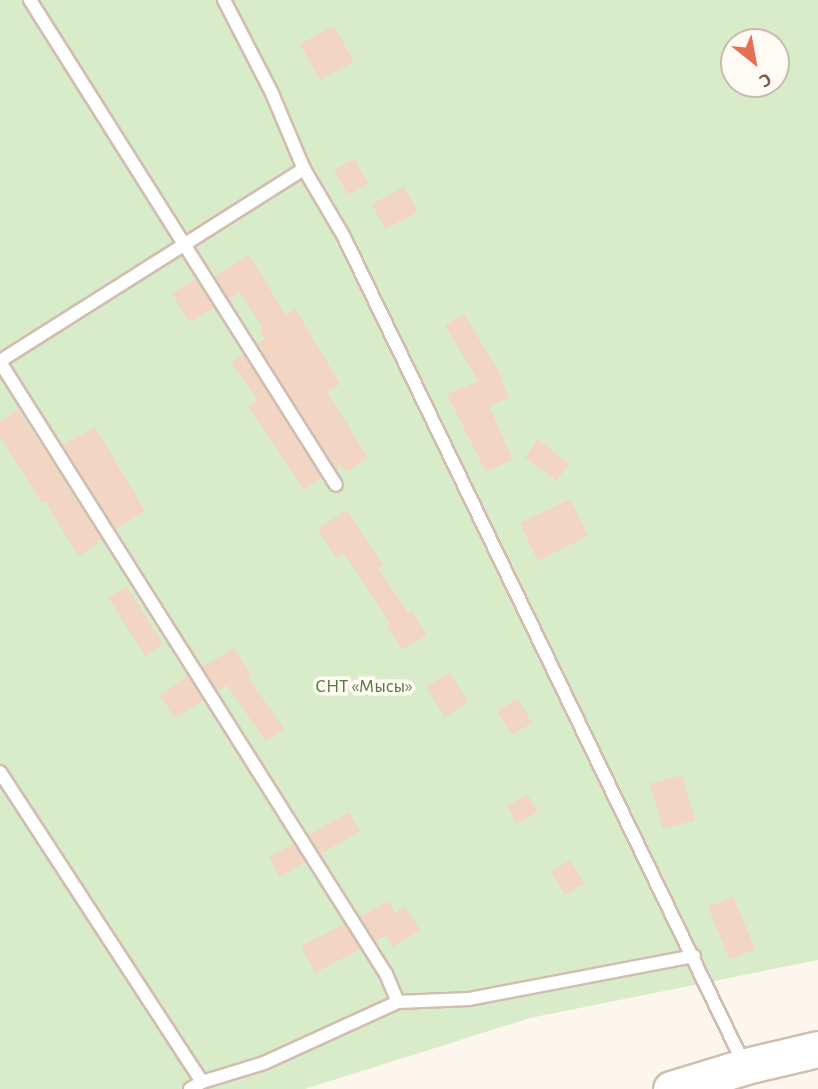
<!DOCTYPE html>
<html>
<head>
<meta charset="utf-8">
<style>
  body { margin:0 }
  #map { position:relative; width:818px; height:1089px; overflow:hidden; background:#fdf6ec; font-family:"Alegreya Sans",sans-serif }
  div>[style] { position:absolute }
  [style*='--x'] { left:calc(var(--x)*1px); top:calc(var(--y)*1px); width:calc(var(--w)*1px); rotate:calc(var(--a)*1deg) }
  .green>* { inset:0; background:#d8ecc9 }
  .building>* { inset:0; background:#f3d5c3 }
  .roads { filter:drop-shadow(2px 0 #d1beb0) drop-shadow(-2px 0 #d1beb0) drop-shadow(0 2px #d1beb0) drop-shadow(0 -2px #d1beb0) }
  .lane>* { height:12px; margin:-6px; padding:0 6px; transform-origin:6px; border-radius:6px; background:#fff }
  .secondary>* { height:35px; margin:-17.5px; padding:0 17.5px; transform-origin:17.5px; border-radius:17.5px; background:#fff }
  span { translate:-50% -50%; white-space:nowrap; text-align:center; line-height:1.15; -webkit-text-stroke:7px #fffaf3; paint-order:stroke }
  .park-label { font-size:19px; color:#537a41 }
  .north { position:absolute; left:720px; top:28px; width:70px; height:70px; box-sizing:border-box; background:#fffaf3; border:2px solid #cabbb1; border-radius:50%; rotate:149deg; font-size:19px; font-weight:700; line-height:28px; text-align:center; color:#7a5c4d }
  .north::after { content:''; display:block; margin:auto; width:24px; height:32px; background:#e76f51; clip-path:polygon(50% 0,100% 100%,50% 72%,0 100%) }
</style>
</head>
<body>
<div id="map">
  <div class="green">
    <i style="clip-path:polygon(evenodd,0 0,818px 0,818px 960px,530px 1018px,305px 1089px,0 1089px,0 0,734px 42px,776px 42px,776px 84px,734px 84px,734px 42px)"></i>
  </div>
  <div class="building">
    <i style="clip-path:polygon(334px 26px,354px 62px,320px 80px,300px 44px)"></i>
    <i style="clip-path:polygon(355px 159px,368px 184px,348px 195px,334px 169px)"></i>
    <i style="clip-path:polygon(404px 187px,418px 212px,385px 229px,372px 204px)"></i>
    <i style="clip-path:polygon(249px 255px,286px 315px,295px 309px,340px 384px,327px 392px,368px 458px,346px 472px,341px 464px,336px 468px,257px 344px,265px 339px,259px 330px,263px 328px,240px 292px,229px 299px,215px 276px)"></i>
    <i style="clip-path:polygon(196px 279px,214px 308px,189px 322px,172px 293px)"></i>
    <i style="clip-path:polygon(464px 314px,499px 372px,509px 398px,489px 406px,513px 460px,486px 472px,447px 394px,478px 381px,445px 325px)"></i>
    <i style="clip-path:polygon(243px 354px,321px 478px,304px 490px,248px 406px,258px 400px,231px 362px)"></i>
    <i style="clip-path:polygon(18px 409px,101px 539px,97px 541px,98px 544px,78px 556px,45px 501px,42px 503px,0 436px,0 422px)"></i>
    <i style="clip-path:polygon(95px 427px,145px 511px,116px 529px,63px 445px)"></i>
    <i style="clip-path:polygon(538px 439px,569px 464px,556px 481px,525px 457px)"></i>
    <i style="clip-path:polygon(570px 499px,588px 536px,538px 561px,520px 523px)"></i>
    <i style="clip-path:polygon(347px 510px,383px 565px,378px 568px,408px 613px,412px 611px,427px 635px,402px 650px,387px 626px,390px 624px,344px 553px,336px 558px,318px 529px)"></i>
    <i style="clip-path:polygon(127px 587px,163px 644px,145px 656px,108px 597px)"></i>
    <i style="clip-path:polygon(234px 648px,251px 675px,248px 677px,284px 729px,266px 742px,227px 685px,218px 691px,202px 667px)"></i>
    <i style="clip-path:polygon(450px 672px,468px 702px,445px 717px,426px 687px)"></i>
    <i style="clip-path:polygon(187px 676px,203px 700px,175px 718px,160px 696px)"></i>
    <i style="clip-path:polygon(518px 699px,532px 723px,512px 735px,497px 711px)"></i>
    <i style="clip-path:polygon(682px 775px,695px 820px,663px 829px,650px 784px)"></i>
    <i style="clip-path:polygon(527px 794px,538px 812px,517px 824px,507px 806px)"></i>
    <i style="clip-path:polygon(349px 812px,360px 831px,321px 854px,309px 835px)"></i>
    <i style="clip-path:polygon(293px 844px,305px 862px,279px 877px,269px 857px)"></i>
    <i style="clip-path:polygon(570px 860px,584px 884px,565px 895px,551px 872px)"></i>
    <i style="clip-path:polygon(733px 897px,755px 949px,729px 959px,708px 907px)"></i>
    <i style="clip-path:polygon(388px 901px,395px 913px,405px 907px,420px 930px,393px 947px,386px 936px,376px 941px,360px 916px)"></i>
    <i style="clip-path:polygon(344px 924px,360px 949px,315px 973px,301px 946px)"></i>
  </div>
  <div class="roads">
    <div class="lane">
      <i style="--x:30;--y:0;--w:573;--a:57.75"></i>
      <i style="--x:224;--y:0;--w:102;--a:62.7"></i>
      <i style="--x:271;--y:91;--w:85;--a:67.1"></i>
      <i style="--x:304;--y:169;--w:79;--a:59.5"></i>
      <i style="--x:344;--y:237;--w:921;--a:64.19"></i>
      <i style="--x:0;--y:361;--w:360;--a:-32.3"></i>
      <i style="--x:0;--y:362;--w:724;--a:57.76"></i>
      <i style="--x:386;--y:974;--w:30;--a:67"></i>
      <i style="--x:0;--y:772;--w:370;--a:56.9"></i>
      <i style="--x:190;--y:1089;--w:14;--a:-30"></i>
      <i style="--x:202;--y:1082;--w:65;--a:-17"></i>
      <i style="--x:264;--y:1063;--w:147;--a:-24.5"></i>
      <i style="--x:398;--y:1002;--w:71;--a:-2.4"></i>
      <i style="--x:469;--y:999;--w:229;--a:-10.8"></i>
    </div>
    <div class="secondary">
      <i style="--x:671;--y:1089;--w:78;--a:-17"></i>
      <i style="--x:746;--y:1066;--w:74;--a:-13.3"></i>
    </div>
  </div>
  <div class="park-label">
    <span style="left:364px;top:687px">СНТ «Мысы»</span>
  </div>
  <div class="north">С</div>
</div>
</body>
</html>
